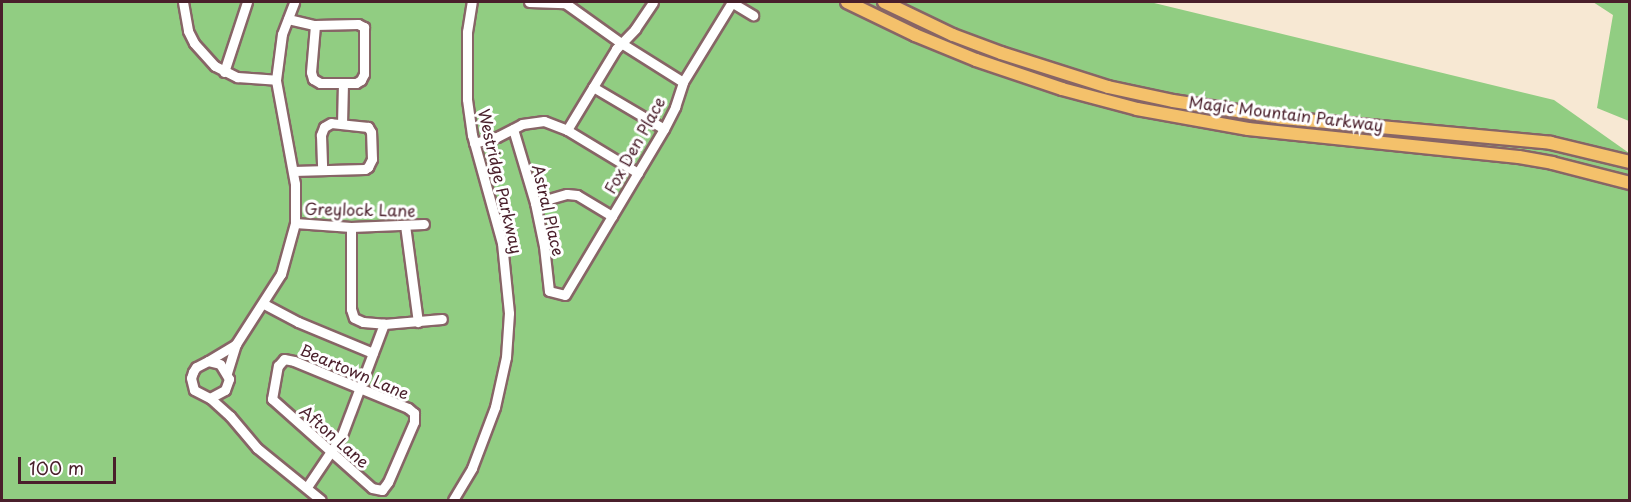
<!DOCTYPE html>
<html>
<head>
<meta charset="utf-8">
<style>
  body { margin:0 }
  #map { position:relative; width:1631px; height:502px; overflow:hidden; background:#f7e8d3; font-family:"Playpen Sans",sans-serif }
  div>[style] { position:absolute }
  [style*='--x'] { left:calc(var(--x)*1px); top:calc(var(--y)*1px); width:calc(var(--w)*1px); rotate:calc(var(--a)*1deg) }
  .green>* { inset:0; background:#91cd82 }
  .roads { filter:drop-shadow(2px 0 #876566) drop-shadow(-2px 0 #876566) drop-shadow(0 2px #876566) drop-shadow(0 -2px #876566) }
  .minor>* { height:9px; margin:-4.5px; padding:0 4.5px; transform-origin:4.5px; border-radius:4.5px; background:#fff }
  .major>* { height:12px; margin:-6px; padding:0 6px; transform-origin:6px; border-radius:6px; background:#f4c16b }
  span { translate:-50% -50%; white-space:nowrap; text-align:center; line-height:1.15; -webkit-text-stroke:6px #fff; paint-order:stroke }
  .street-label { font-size:16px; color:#4a1f2b }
  .frame { position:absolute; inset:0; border:3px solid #4a1f2b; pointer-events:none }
  .scale { position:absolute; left:18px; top:457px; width:98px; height:27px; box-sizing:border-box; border:3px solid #4a1f2b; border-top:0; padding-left:8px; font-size:18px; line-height:21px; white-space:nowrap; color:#4a1f2b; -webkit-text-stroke:4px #fff; paint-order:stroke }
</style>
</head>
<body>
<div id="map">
  <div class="green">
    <i style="clip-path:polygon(2px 2px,1150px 2px,1554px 100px,1629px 153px,1629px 500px,2px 500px)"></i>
    <i style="clip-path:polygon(1593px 2px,1629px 2px,1629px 121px,1597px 108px,1613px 15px)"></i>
  </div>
  <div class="roads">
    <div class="minor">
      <i style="--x:183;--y:2;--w:29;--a:80"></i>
      <i style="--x:188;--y:31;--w:13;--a:63"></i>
      <i style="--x:194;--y:43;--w:31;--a:48"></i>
      <i style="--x:215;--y:66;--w:25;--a:27"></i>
      <i style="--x:237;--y:77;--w:39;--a:4"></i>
      <i style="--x:529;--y:2;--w:36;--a:2"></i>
      <i style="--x:565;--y:3;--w:69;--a:35.5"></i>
      <i style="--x:621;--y:43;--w:73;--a:32.2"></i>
      <i style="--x:731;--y:2;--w:26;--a:31"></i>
      <i style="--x:288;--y:19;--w:28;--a:13"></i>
      <i style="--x:315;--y:25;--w:43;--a:-1.3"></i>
      <i style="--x:358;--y:24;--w:7;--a:27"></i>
      <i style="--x:364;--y:27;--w:47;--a:90"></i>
      <i style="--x:364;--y:74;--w:7;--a:117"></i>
      <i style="--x:361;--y:80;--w:6;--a:149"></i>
      <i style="--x:356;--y:83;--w:36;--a:180"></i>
      <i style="--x:320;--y:83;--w:8;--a:-150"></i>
      <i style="--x:313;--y:79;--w:7;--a:-106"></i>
      <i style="--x:311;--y:72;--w:47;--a:-85.1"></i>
      <i style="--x:224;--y:72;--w:74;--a:-71.8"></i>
      <i style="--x:593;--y:87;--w:82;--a:30.6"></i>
      <i style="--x:342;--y:124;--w:41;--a:-88.6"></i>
      <i style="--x:513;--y:129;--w:77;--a:73.4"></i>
      <i style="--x:535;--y:203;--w:44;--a:78.2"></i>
      <i style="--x:544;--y:246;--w:45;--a:83.7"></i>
      <i style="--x:549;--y:291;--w:16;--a:14"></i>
      <i style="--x:565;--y:295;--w:193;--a:-59.2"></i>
      <i style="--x:664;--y:129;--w:25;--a:-63"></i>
      <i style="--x:675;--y:107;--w:26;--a:-72"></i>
      <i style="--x:683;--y:82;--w:94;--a:-58.5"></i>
      <i style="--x:567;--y:130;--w:95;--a:-58.8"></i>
      <i style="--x:616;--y:49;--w:28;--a:-46"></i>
      <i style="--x:635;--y:29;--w:32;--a:-56"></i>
      <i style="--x:474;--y:143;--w:24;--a:-15"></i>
      <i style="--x:497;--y:137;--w:28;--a:-27"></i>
      <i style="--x:522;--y:124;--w:22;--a:-8"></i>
      <i style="--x:544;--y:121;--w:25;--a:21"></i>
      <i style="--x:567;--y:130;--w:83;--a:31.2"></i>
      <i style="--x:293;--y:171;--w:72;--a:-1.6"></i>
      <i style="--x:365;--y:169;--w:4;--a:-34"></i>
      <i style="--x:368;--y:167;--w:9;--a:-63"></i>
      <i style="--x:372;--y:159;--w:27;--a:-92"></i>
      <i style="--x:371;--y:132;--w:6;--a:-121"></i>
      <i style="--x:368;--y:127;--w:37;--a:-174"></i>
      <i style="--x:331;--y:123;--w:8;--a:150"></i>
      <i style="--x:324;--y:127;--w:9;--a:111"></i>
      <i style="--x:321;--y:135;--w:35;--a:88"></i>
      <i style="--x:535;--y:203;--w:33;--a:-16"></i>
      <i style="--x:567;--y:194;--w:10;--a:6"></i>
      <i style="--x:577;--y:195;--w:41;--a:31"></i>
      <i style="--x:295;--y:223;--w:56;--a:4.1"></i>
      <i style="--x:351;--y:227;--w:73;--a:-2.4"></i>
      <i style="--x:405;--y:225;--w:98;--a:82.4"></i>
      <i style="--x:351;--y:227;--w:82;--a:90"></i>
      <i style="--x:351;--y:309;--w:9;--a:72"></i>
      <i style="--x:354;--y:318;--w:10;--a:24"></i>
      <i style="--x:363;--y:322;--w:21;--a:5"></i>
      <i style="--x:384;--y:324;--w:58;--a:-4.9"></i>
      <i style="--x:264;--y:304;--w:38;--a:28"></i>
      <i style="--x:298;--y:322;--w:81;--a:22.5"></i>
      <i style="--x:284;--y:359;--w:10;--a:11"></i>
      <i style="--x:294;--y:361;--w:123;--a:22.4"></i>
      <i style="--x:408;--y:408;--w:8;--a:40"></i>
      <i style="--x:414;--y:413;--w:9;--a:90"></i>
      <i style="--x:414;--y:422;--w:65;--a:113.4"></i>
      <i style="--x:388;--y:482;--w:10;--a:127"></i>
      <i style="--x:382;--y:490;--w:10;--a:-169"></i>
      <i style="--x:372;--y:488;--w:134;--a:-138.3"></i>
      <i style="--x:272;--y:399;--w:34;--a:-80"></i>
      <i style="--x:278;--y:366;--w:9;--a:-49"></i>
      <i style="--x:208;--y:361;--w:33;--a:-31"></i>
      <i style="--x:227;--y:373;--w:30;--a:-73"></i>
      <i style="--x:236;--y:344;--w:83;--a:-57.3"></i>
      <i style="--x:281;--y:274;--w:53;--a:-74.6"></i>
      <i style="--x:295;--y:223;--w:39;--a:-90"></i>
      <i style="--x:295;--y:184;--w:106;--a:-100.4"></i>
      <i style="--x:276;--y:80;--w:46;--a:-82.6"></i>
      <i style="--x:282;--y:34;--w:34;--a:-69"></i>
      <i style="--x:210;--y:398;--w:17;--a:-28"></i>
      <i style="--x:225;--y:390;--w:12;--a:-70"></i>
      <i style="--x:229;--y:379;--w:17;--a:-121"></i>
      <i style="--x:220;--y:364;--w:12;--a:-166"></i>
      <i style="--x:208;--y:361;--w:13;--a:153"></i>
      <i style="--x:196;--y:367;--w:6;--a:121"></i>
      <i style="--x:193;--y:372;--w:6;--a:108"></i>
      <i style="--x:191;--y:378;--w:12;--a:76"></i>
      <i style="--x:194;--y:390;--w:18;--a:27"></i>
      <i style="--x:210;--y:398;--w:27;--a:42"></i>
      <i style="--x:230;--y:416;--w:42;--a:49.8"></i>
      <i style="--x:257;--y:448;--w:82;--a:39.1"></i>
      <i style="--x:307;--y:487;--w:63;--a:-56.1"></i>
      <i style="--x:342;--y:435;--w:119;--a:-69.3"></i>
      <i style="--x:453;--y:500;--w:37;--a:-59"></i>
      <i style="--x:472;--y:468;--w:65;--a:-69.3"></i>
      <i style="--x:495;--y:407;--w:51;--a:-77.6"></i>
      <i style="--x:506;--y:357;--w:44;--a:-86.1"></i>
      <i style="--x:509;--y:313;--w:70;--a:-95.7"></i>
      <i style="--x:502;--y:243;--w:112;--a:-105.5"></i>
      <i style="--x:472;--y:135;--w:36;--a:-98"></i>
      <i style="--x:467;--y:99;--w:67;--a:-90"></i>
      <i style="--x:467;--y:32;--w:30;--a:-81"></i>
    </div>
    <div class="major">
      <i style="--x:847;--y:2;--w:76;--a:25.9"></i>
      <i style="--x:915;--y:35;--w:66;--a:22.3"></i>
      <i style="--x:976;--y:60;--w:91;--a:18.6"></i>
      <i style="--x:1062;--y:89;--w:78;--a:14.9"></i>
      <i style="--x:1137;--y:109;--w:113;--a:10.2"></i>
      <i style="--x:1248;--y:129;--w:272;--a:5.9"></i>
      <i style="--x:1519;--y:157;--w:34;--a:10"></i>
      <i style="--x:1552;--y:163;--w:81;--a:14.4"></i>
      <i style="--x:884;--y:2;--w:76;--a:25.6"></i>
      <i style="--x:953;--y:35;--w:51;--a:20.6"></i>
      <i style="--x:1001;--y:53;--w:112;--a:17.6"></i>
      <i style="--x:1108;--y:87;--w:66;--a:12.2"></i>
      <i style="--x:1173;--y:101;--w:111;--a:8.8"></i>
      <i style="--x:1283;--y:118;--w:269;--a:5.3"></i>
      <i style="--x:1551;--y:143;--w:81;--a:13.5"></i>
    </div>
  </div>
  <div class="street-label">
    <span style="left:1286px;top:113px;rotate:7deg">Magic Mountain Parkway</span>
    <span style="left:634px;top:145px;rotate:-61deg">Fox Den Place</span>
    <span style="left:501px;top:181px;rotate:77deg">Westridge Parkway</span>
    <span style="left:360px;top:209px;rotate:1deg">Greylock Lane</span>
    <span style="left:549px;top:210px;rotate:77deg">Astral Place</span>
    <span style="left:355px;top:371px;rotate:23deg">Beartown Lane</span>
    <span style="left:335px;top:436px;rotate:41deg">Afton Lane</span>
  </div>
  <div class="frame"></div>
  <div class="scale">100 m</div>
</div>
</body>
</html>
